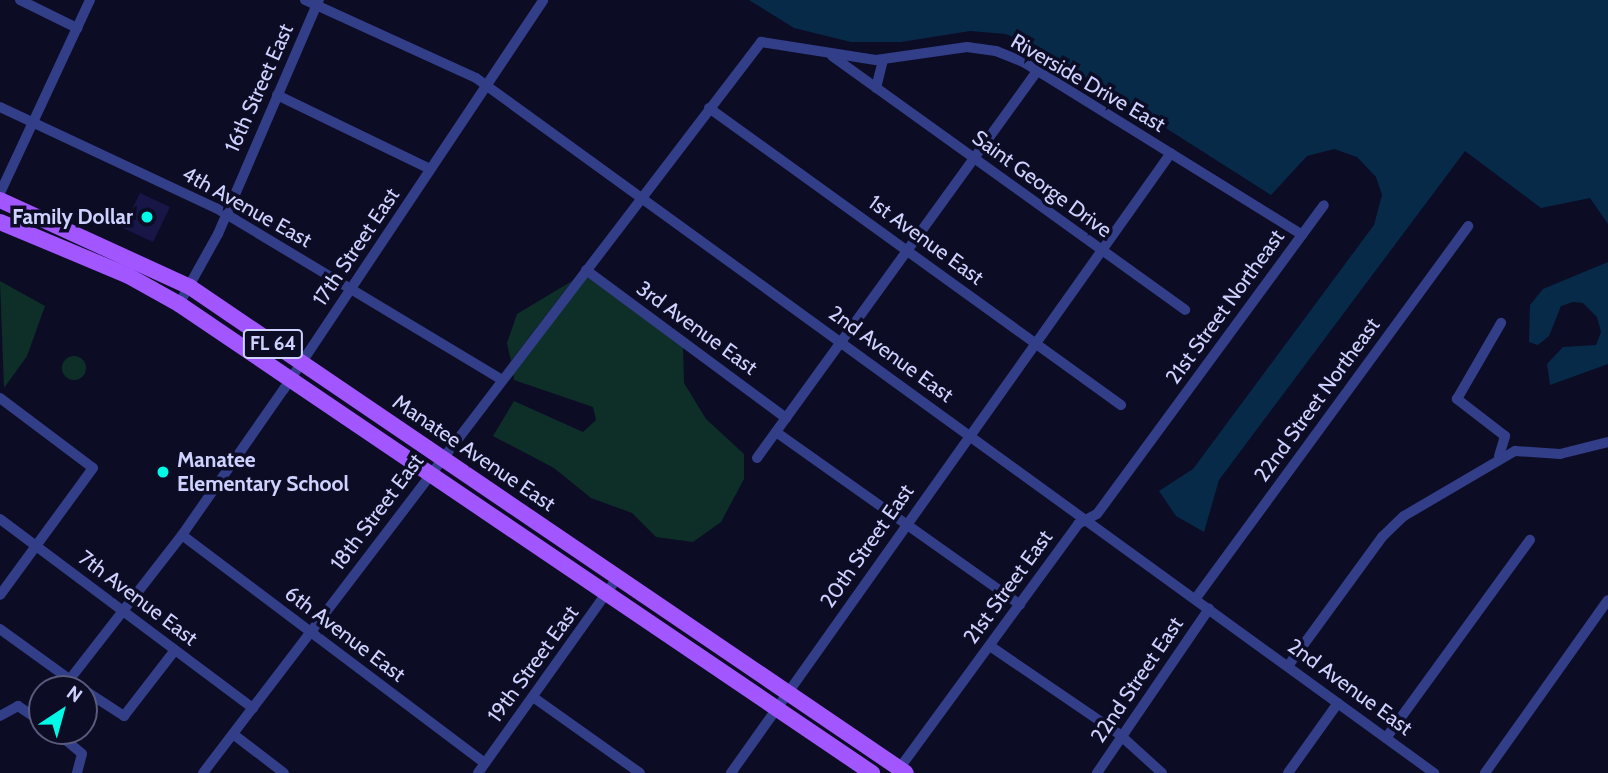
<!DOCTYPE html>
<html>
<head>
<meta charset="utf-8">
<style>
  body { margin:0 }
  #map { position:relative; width:1608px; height:773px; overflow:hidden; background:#0c0c25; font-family:Cabin,sans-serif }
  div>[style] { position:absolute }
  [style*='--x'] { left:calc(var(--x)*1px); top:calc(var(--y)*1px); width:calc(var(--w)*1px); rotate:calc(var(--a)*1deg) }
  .green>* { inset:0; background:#0e2f28 }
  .round { border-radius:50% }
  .water>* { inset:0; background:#072a49 }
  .building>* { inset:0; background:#171647 }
  .minor>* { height:10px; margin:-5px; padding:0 5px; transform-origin:5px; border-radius:5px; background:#323e88 }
  .primary>* { height:16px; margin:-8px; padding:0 8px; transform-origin:8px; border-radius:8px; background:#a256ff }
  .dots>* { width:19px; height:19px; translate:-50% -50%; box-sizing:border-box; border:4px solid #0c0c25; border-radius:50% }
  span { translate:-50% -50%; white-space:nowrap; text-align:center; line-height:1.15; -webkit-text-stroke:7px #0c0c25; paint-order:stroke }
  .shield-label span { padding:2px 5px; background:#0c0c25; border:2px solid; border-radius:5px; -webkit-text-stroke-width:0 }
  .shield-label { font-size:19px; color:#cfd2ff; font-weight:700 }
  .street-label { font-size:21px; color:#cfd2ff }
  .poi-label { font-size:21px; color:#cfd2ff; font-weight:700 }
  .right { translate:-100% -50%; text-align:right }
  .left { translate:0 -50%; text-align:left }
  .north { position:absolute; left:28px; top:675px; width:70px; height:70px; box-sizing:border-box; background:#0c0c25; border:2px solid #5a5b7c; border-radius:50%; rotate:36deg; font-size:19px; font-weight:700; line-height:28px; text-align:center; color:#cfd2ff }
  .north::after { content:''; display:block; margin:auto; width:24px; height:32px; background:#00fae8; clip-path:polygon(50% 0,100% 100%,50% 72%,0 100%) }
</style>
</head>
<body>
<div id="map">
  <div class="green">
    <i style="clip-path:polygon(586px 276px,683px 347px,684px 383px,706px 419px,744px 454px,744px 479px,721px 522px,693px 542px,656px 537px,632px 513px,591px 498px,554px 468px,493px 436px,514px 401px,583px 432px,596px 420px,593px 407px,514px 380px,513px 372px)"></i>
    <i style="clip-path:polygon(0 281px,45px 306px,27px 356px,4px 388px)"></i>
    <i style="clip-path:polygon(572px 281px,511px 361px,507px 343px,517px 314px)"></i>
    <i class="round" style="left:62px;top:356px;width:24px;height:24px"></i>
  </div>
  <div class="water">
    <i style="clip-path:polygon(749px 0,1608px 0,1608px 224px,1590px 198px,1541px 208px,1465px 151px,1219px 480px,1204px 532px,1176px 516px,1159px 491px,1193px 469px,1374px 225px,1382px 195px,1376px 177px,1357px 157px,1334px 149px,1307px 156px,1271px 195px,1051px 55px,1006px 34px,970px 31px,901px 42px,851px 42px,794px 28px)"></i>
    <i style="clip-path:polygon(1608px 262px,1608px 364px,1550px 385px,1547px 364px,1563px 347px,1596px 345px,1601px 332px,1597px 317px,1583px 303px,1573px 302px,1561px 306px,1549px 336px,1538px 345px,1529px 342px,1530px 305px,1543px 289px)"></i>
  </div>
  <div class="building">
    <i style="clip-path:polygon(140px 193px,170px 207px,153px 242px,123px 228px)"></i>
  </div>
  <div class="minor">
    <i style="--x:20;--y:0;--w:64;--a:26.2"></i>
    <i style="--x:305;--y:0;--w:188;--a:24.5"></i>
    <i style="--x:476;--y:78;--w:1184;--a:35.96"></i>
    <i style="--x:832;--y:56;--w:435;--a:35.7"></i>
    <i style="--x:876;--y:88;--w:29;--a:-76"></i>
    <i style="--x:277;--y:95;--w:170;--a:25.8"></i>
    <i style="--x:0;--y:107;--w:238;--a:25.1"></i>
    <i style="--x:216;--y:208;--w:334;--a:31"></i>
    <i style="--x:709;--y:108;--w:508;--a:35.79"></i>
    <i style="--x:0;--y:193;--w:213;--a:-65"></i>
    <i style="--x:586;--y:270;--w:249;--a:36.5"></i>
    <i style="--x:179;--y:304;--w:80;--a:-60.9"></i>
    <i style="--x:218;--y:234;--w:255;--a:-66.7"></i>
    <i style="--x:0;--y:398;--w:116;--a:37"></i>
    <i style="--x:93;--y:468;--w:157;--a:126.2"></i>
    <i style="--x:776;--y:432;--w:299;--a:35.3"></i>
    <i style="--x:1499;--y:456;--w:21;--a:-73"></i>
    <i style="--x:1505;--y:436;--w:61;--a:-142.4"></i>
    <i style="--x:1457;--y:399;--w:88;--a:-59.9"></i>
    <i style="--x:757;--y:458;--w:478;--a:-54.1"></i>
    <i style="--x:0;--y:519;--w:316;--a:36.8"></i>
    <i style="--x:182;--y:535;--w:379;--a:37"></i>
    <i style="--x:1196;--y:598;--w:461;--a:-53.8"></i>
    <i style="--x:0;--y:629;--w:102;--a:35.9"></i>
    <i style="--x:990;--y:646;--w:156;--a:34.3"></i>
    <i style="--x:1119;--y:734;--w:58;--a:42.2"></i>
    <i style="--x:1288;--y:666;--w:160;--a:-53.9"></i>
    <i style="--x:1382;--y:537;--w:30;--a:-44"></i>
    <i style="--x:1404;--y:516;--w:129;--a:-30.4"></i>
    <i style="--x:1515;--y:451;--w:45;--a:3.8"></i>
    <i style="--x:1560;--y:454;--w:49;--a:-14"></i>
    <i style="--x:70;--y:679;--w:182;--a:-52.1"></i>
    <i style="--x:182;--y:535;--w:178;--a:-55.1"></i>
    <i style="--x:284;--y:389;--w:467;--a:-56.3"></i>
    <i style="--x:84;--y:690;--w:48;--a:33"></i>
    <i style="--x:124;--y:716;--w:83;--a:-52.3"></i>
    <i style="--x:533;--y:697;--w:131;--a:35.4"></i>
    <i style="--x:0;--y:716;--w:21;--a:-29"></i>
    <i style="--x:18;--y:706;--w:29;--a:34"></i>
    <i style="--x:55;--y:731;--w:35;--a:40"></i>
    <i style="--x:82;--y:754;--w:20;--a:105"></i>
    <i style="--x:233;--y:734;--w:64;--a:37.4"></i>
    <i style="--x:1386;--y:738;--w:245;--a:-54"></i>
    <i style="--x:203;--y:773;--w:920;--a:-52.64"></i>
    <i style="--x:761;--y:42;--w:116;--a:8.9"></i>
    <i style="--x:876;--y:60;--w:92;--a:-8.1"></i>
    <i style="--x:967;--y:47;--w:29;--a:8"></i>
    <i style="--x:996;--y:51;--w:31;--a:22"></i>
    <i style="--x:1025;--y:63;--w:326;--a:31.8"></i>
    <i style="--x:478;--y:773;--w:241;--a:-54.5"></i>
    <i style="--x:731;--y:773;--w:760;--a:-54.64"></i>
    <i style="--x:896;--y:773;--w:308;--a:-53.8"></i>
    <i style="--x:1078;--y:524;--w:21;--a:-28"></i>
    <i style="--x:1097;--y:514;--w:383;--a:-53.7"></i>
    <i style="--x:1097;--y:773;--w:199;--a:-55.7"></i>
    <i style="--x:1288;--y:773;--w:86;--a:-54.5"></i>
    <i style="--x:1485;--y:773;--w:212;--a:-54.6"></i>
  </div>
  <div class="primary">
    <i style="--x:0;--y:200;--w:209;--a:24.6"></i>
    <i style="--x:190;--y:287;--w:865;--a:34.17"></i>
    <i style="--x:0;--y:222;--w:138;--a:22.7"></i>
    <i style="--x:127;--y:275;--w:60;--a:29.1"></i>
    <i style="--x:179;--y:304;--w:837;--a:34.09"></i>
  </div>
  <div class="dots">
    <i style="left:147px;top:217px;background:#00fae8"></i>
    <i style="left:163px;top:472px;background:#00fae8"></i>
  </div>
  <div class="shield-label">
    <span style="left:273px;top:344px">FL 64</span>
  </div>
  <div class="street-label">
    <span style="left:1088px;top:83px;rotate:30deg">Riverside Drive East</span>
    <span style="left:259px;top:88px;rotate:-66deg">16th Street East</span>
    <span style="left:1042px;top:184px;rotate:36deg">Saint George Drive</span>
    <span style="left:247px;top:207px;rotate:29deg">4th Avenue East</span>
    <span style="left:926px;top:240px;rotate:36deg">1st Avenue East</span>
    <span style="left:356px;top:247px;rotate:-56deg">17th Street East</span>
    <span style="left:1225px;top:307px;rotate:-54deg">21st Street Northeast</span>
    <span style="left:697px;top:328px;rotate:36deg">3rd Avenue East</span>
    <span style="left:891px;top:354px;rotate:36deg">2nd Avenue East</span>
    <span style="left:1317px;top:400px;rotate:-54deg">22nd Street Northeast</span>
    <span style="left:474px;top:453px;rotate:34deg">Manatee Avenue East</span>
    <span style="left:377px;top:512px;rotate:-53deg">18th Street East</span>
    <span style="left:867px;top:546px;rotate:-55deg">20th Street East</span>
    <span style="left:1008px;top:587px;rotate:-54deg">21st Street East</span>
    <span style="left:138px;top:598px;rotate:37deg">7th Avenue East</span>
    <span style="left:345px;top:634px;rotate:37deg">6th Avenue East</span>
    <span style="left:533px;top:664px;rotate:-54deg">19th Street East</span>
    <span style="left:1137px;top:680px;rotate:-56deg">22nd Street East</span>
    <span style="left:1350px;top:687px;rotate:36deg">2nd Avenue East</span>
  </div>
  <div class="poi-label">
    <span class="right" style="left:133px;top:217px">Family Dollar</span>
    <span class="left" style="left:177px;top:472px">Manatee<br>Elementary School</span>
  </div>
  <div class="north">N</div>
</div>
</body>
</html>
